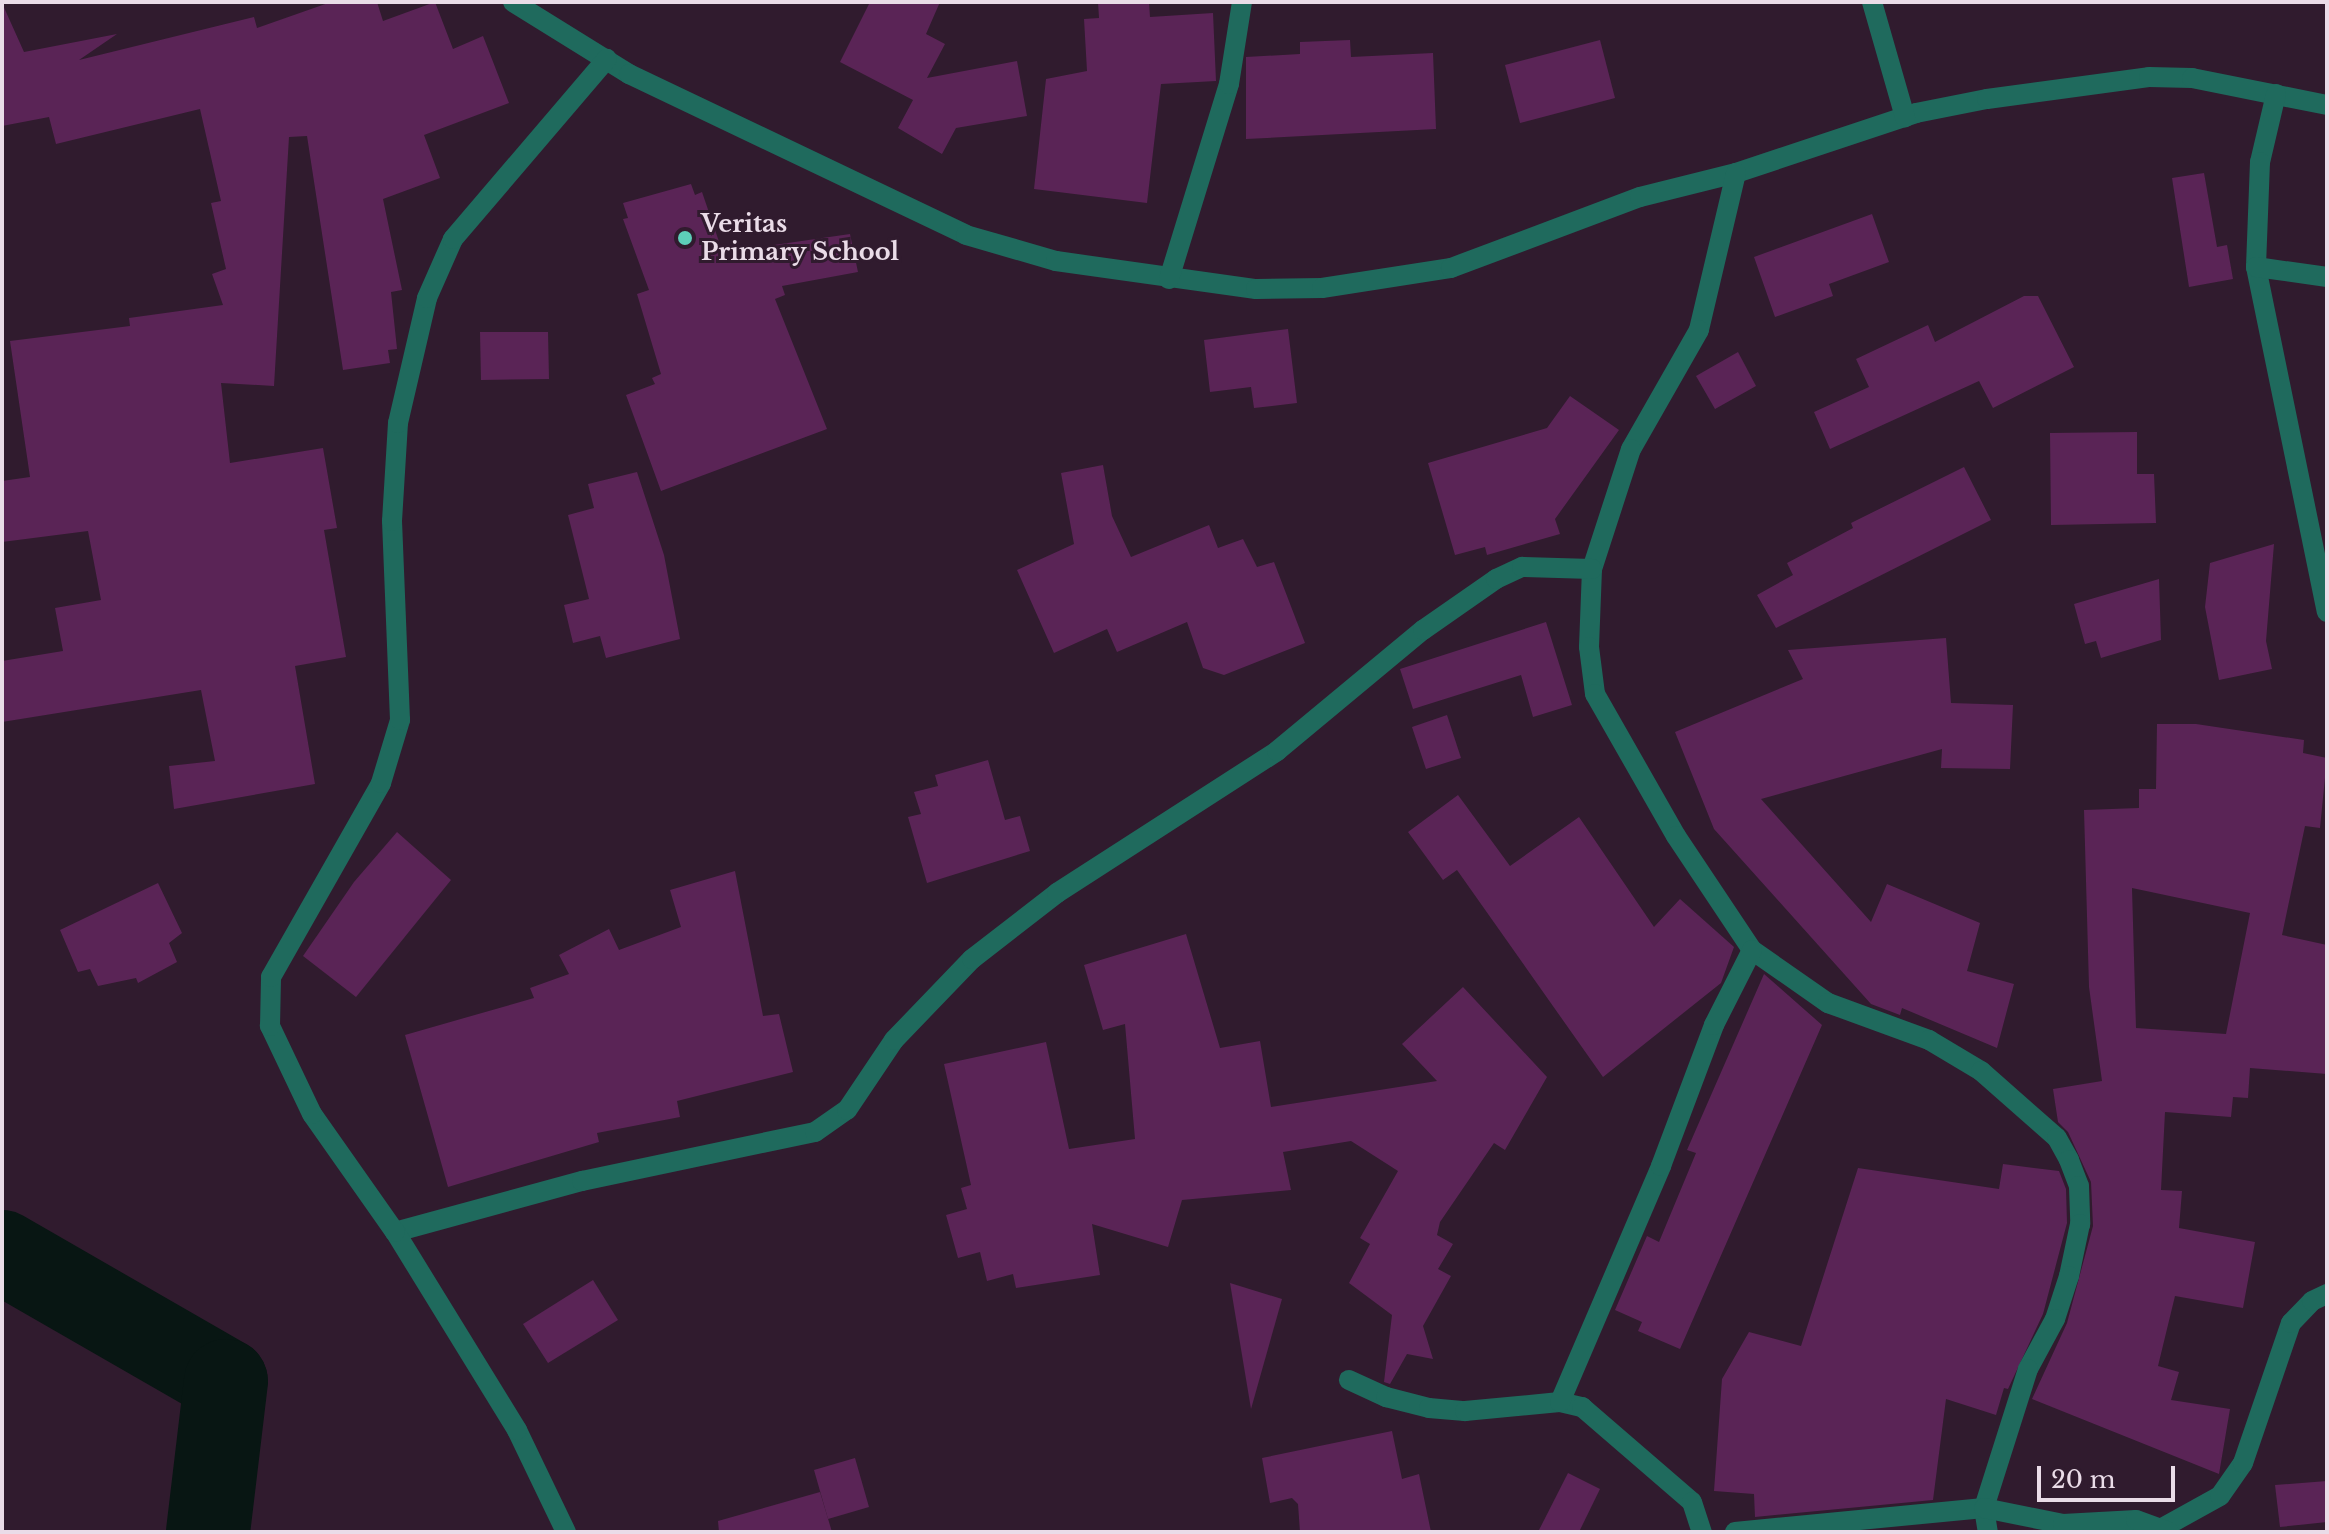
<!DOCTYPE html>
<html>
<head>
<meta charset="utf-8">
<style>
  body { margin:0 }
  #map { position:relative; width:2329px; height:1534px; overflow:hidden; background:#301b2e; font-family:"Libre Baskerville",serif }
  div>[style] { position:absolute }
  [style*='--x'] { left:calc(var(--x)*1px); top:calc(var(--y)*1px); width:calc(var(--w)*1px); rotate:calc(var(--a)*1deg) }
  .river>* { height:84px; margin:-42px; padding:0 42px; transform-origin:42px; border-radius:42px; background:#081613 }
  .building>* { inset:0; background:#5a2456 }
  .minor>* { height:20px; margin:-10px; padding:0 10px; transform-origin:10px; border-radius:10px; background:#1f6a5d }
  .dots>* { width:22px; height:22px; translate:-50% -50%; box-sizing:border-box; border:4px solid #301b2e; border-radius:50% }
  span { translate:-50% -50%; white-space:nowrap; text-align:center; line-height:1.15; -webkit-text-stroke:6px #301b2e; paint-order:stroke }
  .poi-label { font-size:24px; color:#eadce8; font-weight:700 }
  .left { translate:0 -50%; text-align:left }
  .frame { position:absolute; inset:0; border:4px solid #eadce8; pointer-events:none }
  .scale { position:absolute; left:2037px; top:1466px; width:138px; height:36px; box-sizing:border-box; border:4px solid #eadce8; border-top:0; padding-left:10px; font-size:24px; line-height:28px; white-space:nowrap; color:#eadce8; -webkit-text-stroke:6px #301b2e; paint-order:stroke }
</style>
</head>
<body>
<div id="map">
  <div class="river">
    <i style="--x:2;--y:1252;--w:258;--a:29.9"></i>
    <i style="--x:226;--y:1381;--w:152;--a:96.8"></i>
  </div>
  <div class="building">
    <i style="clip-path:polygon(331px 2px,377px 2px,383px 21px,435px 2px,453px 49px,483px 36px,509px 103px,424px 135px,440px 178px,383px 199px,402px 290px,391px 292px,397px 349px,388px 350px,390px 363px,343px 370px,307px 136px,289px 137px,274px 386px,221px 383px,230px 463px,323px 448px,337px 528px,324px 530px,346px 657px,295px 666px,315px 784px,174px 809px,169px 766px,215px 761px,201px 690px,2px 722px,2px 661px,63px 651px,55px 608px,101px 600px,88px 531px,2px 542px,2px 481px,30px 477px,10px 341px,130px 326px,129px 318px,223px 305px,212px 274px,226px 269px,211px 203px,221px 201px,200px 109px,56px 144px,49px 117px,2px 126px,2px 3px,24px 52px,117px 34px,79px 60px,254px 17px,257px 28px)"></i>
    <i style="clip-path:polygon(870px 2px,940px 2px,926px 34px,945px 44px,927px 78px,1017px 61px,1027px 116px,956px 128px,942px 154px,898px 128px,913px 100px,840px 62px)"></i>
    <i style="clip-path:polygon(1098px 2px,1149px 2px,1150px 17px,1213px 13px,1216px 81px,1161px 84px,1147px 203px,1034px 189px,1046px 79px,1087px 71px,1084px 19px,1099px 18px)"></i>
    <i style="clip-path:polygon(1350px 40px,1351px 57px,1433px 53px,1436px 129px,1246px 139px,1246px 57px,1300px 54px,1300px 42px)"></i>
    <i style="clip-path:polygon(1600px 40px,1615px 98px,1520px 123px,1505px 65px)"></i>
    <i style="clip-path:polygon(2204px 173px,2217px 247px,2227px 245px,2233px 279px,2189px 287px,2172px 178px)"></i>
    <i style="clip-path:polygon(691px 184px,695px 195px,702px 192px,726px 262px,767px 246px,850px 234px,858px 272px,782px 286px,785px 295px,775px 299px,827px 429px,661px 491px,626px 395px,655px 384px,652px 378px,661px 374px,637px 294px,649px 290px,623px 219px,628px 218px,623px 203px)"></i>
    <i style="clip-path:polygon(1872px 214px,1889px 262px,1829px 284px,1833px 296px,1775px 317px,1754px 257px)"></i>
    <i style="clip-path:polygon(2024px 296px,2038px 296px,2074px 367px,1993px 408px,1979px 381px,1830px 449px,1814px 412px,1869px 387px,1856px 359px,1928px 325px,1935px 342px)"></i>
    <i style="clip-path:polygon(1288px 329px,1297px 403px,1254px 408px,1251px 387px,1210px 392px,1204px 340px)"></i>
    <i style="clip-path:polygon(480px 332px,548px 332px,549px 379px,481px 380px)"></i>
    <i style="clip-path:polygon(1738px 352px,1756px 386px,1715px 409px,1696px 376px)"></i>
    <i style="clip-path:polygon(1570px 396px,1619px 430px,1555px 519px,1560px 534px,1487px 555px,1485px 547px,1455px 555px,1428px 463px,1547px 428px)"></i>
    <i style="clip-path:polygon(2137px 432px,2137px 474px,2154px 474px,2156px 523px,2051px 525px,2050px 433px)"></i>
    <i style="clip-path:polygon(1103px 465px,1112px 516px,1131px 557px,1209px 525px,1218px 548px,1243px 539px,1257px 567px,1274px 562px,1305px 643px,1224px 675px,1203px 668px,1187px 622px,1117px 652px,1107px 629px,1054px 653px,1017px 570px,1074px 544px,1061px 473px)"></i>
    <i style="clip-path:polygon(1964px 467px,1991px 520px,1776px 628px,1757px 595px,1793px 575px,1787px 563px,1853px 528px,1851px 523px)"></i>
    <i style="clip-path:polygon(637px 472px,664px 555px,680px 639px,606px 658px,600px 636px,573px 643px,564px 605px,589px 599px,568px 515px,594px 508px,588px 484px)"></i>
    <i style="clip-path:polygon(2274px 544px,2266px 641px,2272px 669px,2219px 680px,2205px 607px,2210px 563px)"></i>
    <i style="clip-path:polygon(2159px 579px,2161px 640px,2101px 658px,2096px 641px,2085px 644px,2074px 604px)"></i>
    <i style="clip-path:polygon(1546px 622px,1572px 705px,1533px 717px,1521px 675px,1413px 709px,1400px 669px)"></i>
    <i style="clip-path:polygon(1946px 638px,1951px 703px,2013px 705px,2010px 769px,1941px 768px,1942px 749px,1761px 799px,1871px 922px,1887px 884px,1980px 923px,1967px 971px,2014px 984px,1997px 1048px,1902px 1008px,1900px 1015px,1871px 1004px,1714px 829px,1675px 732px,1803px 679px,1788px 650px)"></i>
    <i style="clip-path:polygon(1447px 715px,1461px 758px,1426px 769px,1412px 727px)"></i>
    <i style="clip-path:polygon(evenodd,2157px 724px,2196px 724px,2304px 740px,2303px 753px,2327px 758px,2320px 828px,2305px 826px,2282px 935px,2327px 945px,2327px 1074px,2250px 1068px,2248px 1098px,2233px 1097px,2231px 1117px,2165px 1112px,2161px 1190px,2182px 1191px,2179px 1228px,2255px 1242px,2243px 1308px,2175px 1296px,2158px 1366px,2179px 1372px,2171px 1400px,2230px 1409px,2219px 1474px,2032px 1399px,2067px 1323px,2093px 1226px,2091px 1182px,2068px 1132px,2058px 1122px,2053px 1089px,2102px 1081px,2089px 987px,2084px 810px,2139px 808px,2139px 789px,2156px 789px,2157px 724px,2132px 888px,2250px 913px,2226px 1034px,2136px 1028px,2132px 888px)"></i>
    <i style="clip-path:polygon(988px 760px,1005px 820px,1020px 816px,1030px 851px,927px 883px,908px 817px,921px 814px,914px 792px,938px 786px,935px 775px)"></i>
    <i style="clip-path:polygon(1458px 795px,1510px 866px,1579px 817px,1654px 927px,1680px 899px,1734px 947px,1721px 983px,1603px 1077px,1457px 870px,1443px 880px,1408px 832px)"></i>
    <i style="clip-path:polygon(397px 832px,451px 880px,356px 997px,303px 956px,354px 882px)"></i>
    <i style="clip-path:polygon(735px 871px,763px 1016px,779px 1014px,793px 1072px,677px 1101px,680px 1117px,597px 1133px,599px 1142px,448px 1187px,405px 1035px,534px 998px,530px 988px,569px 974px,559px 955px,609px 929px,619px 950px,681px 927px,670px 890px)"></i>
    <i style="clip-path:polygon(158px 883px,182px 933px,169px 943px,177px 962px,138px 983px,136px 978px,98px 986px,90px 969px,78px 972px,60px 930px)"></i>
    <i style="clip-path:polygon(1186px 934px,1220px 1048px,1260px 1041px,1271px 1107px,1437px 1081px,1402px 1044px,1463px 987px,1547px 1077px,1505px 1150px,1494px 1143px,1440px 1222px,1437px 1235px,1453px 1244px,1438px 1269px,1451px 1276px,1423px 1326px,1433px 1359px,1407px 1354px,1390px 1384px,1384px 1382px,1392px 1315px,1349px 1283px,1370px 1244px,1360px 1238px,1398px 1171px,1351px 1141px,1283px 1152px,1291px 1190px,1182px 1200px,1168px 1247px,1092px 1224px,1100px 1275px,1016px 1288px,1013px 1274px,987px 1281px,980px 1252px,958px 1258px,946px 1215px,967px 1209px,961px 1188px,971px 1185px,944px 1064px,1046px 1042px,1069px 1149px,1135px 1139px,1125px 1024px,1103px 1030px,1084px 965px)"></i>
    <i style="clip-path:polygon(1764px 974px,1822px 1025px,1680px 1349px,1638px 1331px,1642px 1322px,1615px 1310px,1647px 1236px,1659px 1242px,1696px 1153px,1687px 1150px)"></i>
    <i style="clip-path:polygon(2003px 1164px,2059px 1171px,2066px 1189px,2067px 1223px,2043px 1314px,2008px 1389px,2004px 1388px,1996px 1415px,1946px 1399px,1933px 1500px,1755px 1517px,1754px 1494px,1714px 1491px,1722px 1379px,1749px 1332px,1801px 1346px,1858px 1168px,1999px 1189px)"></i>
    <i style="clip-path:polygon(593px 1280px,618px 1320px,548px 1363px,523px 1324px)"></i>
    <i style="clip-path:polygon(1230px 1283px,1282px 1299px,1251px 1409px)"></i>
    <i style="clip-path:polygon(1392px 1431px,1402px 1479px,1419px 1474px,1431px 1532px,1300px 1532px,1298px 1504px,1292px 1498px,1270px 1503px,1262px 1458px)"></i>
    <i style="clip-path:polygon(855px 1458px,869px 1507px,828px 1519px,814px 1470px)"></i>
    <i style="clip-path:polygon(1568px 1473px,1600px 1489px,1579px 1532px,1538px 1532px)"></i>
    <i style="clip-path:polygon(2327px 1481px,2327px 1522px,2280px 1527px,2275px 1485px)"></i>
    <i style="clip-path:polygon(820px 1492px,832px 1532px,719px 1532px,718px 1521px)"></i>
  </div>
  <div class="minor">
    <i style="--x:513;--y:2;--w:137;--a:31.8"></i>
    <i style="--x:629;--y:74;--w:373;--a:25.5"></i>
    <i style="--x:966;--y:235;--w:94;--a:16.1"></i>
    <i style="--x:1056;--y:261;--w:202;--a:8"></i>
    <i style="--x:1256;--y:289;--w:66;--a:-0.9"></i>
    <i style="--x:1322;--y:288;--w:131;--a:-8.8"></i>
    <i style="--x:1451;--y:268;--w:202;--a:-20.6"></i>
    <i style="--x:1640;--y:197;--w:99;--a:-14"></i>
    <i style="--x:1736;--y:173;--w:190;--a:-18.4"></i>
    <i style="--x:1916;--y:113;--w:72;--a:-11.2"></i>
    <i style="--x:1987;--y:99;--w:163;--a:-7.7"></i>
    <i style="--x:2149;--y:77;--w:43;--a:1.3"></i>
    <i style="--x:2192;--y:78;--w:138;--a:11.3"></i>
    <i style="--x:1872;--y:2;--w:120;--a:74"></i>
    <i style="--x:2276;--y:94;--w:70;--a:103.2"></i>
    <i style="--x:2260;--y:162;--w:105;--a:92.2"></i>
    <i style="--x:2256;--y:267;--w:352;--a:78.4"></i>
    <i style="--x:1736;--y:173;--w:161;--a:103.3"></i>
    <i style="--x:1699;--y:330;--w:137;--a:119.7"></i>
    <i style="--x:1631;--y:449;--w:126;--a:108"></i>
    <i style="--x:1592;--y:569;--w:78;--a:92.2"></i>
    <i style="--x:1589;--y:647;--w:47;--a:82.7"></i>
    <i style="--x:1595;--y:694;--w:163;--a:60.3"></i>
    <i style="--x:1676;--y:836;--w:137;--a:56.3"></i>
    <i style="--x:1752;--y:950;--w:93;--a:34.9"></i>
    <i style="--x:1828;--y:1003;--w:108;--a:20.1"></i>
    <i style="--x:1929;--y:1040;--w:61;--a:30.8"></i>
    <i style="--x:1981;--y:1071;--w:101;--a:41.4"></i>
    <i style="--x:2057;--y:1138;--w:25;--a:61"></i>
    <i style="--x:2069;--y:1160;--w:28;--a:69"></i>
    <i style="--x:2079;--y:1186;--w:38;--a:88"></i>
    <i style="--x:2080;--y:1224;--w:53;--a:101.9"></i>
    <i style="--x:2069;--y:1276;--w:45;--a:108"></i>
    <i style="--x:2055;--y:1319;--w:57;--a:118.4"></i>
    <i style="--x:2028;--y:1369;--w:146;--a:107.6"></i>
    <i style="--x:1984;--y:1508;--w:24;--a:81"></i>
    <i style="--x:2256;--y:267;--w:72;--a:8"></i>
    <i style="--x:1169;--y:279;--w:204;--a:-72.9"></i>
    <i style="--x:1229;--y:84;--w:83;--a:-81"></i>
    <i style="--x:395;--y:1232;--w:194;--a:-15.3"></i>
    <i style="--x:582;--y:1181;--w:238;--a:-11.9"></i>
    <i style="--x:815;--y:1132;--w:39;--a:-35"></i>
    <i style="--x:847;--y:1110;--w:84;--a:-56.1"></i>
    <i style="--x:894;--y:1040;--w:112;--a:-46.1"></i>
    <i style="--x:972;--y:959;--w:108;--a:-37.8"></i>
    <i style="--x:1057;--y:893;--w:262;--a:-32.8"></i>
    <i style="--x:1277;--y:751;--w:190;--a:-39.7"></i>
    <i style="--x:1423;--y:630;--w:89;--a:-34.9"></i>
    <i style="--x:1496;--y:579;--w:29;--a:-25"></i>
    <i style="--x:1522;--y:567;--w:70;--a:1.6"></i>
    <i style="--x:1349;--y:1380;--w:41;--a:24.7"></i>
    <i style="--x:1386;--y:1397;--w:44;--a:14.3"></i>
    <i style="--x:1429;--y:1408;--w:36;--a:5"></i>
    <i style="--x:1465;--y:1411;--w:95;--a:-5.4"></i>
    <i style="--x:1560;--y:1402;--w:23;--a:13"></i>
    <i style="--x:1582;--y:1407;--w:145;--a:40.8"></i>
    <i style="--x:1692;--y:1502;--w:32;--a:72"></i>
    <i style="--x:1560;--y:1402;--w:257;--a:-66.8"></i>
    <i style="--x:1661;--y:1166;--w:151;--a:-69.4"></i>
    <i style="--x:1714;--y:1025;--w:84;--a:-63.1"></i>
    <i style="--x:2164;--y:1527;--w:64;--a:-29"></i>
    <i style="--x:2220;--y:1496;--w:40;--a:-55.1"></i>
    <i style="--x:2243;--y:1463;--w:148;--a:-71.1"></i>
    <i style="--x:2291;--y:1323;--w:30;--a:-46"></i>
    <i style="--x:2312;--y:1301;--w:17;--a:-25"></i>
    <i style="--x:566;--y:1532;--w:113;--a:-115.7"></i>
    <i style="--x:517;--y:1430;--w:233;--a:-121.6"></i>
    <i style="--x:395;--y:1232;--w:144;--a:-125.1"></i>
    <i style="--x:312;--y:1114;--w:98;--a:-115.5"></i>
    <i style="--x:270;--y:1026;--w:49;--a:-88.8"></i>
    <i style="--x:271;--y:977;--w:223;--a:-60.4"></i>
    <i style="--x:381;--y:783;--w:66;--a:-73.2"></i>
    <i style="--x:400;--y:720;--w:199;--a:-92.3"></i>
    <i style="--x:392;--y:521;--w:98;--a:-86.5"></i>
    <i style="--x:398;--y:423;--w:128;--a:-76.9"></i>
    <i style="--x:427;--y:298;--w:64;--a:-66.2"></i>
    <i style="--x:453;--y:239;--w:237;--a:-49.5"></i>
    <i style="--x:1735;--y:1532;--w:250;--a:-5.5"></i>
    <i style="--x:1984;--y:1508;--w:81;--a:11.4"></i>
    <i style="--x:2063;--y:1524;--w:73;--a:-3.1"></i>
    <i style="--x:2136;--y:1520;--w:35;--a:20"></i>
  </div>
  <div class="dots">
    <i style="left:685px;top:238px;background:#5dceb9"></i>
  </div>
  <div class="poi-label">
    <span class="left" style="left:701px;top:238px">Veritas<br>Primary School</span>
  </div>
  <div class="frame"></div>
  <div class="scale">20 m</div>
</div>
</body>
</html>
